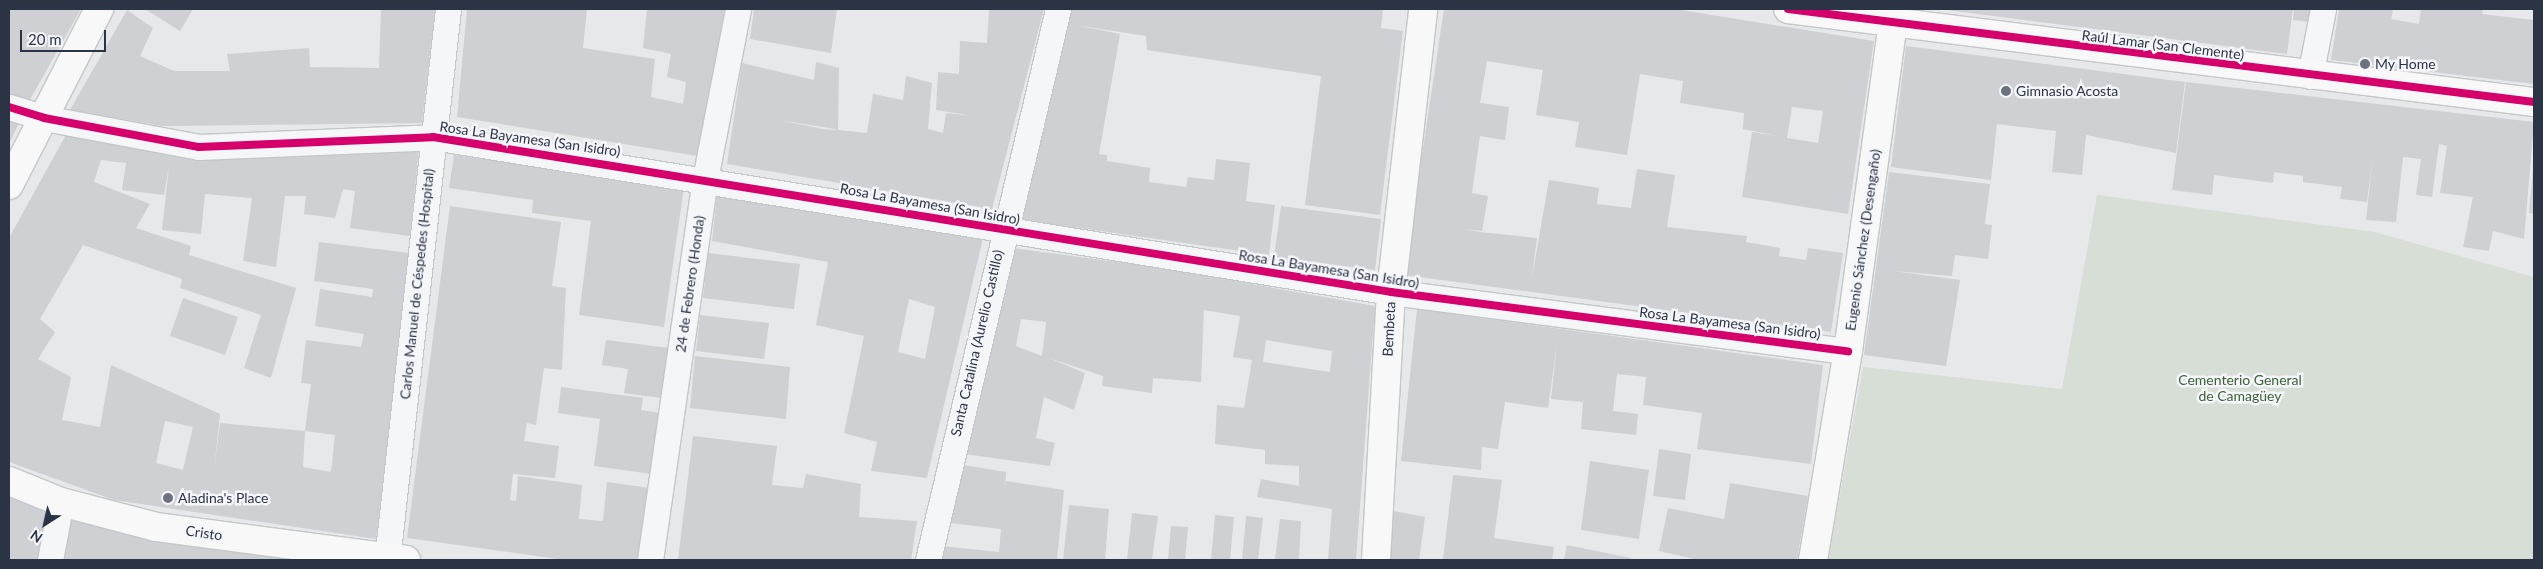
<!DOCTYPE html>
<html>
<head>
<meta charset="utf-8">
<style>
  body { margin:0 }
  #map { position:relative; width:2543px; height:569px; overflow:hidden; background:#e6e8ea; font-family:Lato,sans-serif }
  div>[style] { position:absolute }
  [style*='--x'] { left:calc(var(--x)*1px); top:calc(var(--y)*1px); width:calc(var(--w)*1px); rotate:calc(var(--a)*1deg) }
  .green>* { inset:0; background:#d6ded6 }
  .building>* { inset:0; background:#ced0d3 }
  .roads { filter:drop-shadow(1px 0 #c4c6c8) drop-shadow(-1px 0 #c4c6c8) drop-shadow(0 1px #c4c6c8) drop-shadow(0 -1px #c4c6c8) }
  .street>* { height:25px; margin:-12.5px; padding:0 12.5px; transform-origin:12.5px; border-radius:12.5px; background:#f5f6f7 }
  .secondary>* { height:28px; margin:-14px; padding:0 14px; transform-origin:14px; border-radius:14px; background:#f8f8f8 }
  .cycleway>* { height:8px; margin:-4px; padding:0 4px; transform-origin:4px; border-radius:4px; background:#d6006c }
  .dots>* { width:14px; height:14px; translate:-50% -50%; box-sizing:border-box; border:2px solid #f4f6f9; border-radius:50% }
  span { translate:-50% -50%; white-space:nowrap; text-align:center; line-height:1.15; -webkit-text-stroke:5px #f4f6f9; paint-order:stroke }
  .street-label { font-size:14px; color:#2b3445 }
  .poi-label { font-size:14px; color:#2b3445 }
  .left { translate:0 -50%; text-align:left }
  .park-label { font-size:14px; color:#3f6138 }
  .frame { position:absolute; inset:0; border:10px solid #2b3445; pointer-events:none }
  .north { position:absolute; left:20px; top:499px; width:50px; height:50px; -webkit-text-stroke:4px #f4f6f9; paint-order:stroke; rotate:215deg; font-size:14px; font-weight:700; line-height:20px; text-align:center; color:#2b3445 }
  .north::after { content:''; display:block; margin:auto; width:18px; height:22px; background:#2b3445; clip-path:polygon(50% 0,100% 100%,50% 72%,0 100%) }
  .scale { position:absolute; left:20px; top:30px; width:86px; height:22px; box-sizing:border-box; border:2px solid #2b3445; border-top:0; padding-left:6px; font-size:15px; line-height:18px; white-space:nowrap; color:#2b3445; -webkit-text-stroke:4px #f4f6f9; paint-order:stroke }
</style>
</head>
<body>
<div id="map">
  <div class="green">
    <i style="clip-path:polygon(2097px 195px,2375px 232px,2534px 277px,2534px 560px,1828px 560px,1863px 367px,2062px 389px)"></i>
  </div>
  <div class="building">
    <i style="clip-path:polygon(9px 9px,81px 9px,27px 105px,9px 97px)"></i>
    <i style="clip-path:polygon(145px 9px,193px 9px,180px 31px)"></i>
    <i style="clip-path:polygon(381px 9px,435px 9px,422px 123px,162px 126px,70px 110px,127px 10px,153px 28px,140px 56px,174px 71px,230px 71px,227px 54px,309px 48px,310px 67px,379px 68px)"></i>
    <i style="clip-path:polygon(467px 9px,587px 9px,583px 48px,655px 59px,651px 97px,683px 104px,686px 82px,667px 77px,671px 54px,643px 48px,647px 9px,725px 9px,698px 156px,457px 117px)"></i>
    <i style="clip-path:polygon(754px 9px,837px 9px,831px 53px,750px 39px)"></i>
    <i style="clip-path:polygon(evenodd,989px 9px,1044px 9px,992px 209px,727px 164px,742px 63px,814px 80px,816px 62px,839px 68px,838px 130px,867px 133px,873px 94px,903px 100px,906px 76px,932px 83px,928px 129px,943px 133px,946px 113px,973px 116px,936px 110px,938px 72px,959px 74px,960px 41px,987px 43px,989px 9px,779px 120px,835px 129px,835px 130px,823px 129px,779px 120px)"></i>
    <i style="clip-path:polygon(1067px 9px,1383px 9px,1381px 28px,1403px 31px,1380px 215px,1305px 205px,1321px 76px,1147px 50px,1146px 36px,1075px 25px,1120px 34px,1099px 154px,1107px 155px,1107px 161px,1150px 168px,1149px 182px,1186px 187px,1188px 177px,1214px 180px,1216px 159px,1250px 163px,1246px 201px,1275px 205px,1269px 255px,1016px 219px)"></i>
    <i style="clip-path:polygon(evenodd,1444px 9px,1675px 9px,1874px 41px,1848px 214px,1742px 197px,1752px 132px,1778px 136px,1743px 129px,1744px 113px,1680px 103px,1683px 81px,1640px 74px,1627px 155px,1575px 147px,1579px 122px,1536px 115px,1543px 70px,1487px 61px,1480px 103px,1509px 107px,1505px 140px,1480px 136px,1472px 193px,1488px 196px,1482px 231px,1466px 229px,1480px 232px,1537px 238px,1531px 283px,1549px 180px,1599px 188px,1597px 204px,1631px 208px,1637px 169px,1675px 175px,1667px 227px,1747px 236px,1746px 242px,1780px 248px,1779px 256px,1806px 260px,1808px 248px,1843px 253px,1831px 332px,1404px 275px,1444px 9px,1792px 107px,1823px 111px,1818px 143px,1787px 138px,1792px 107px)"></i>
    <i style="clip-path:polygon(1939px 9px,2293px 9px,2287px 54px)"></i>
    <i style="clip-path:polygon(2294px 9px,2320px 9px,2318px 23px,2293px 20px)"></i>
    <i style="clip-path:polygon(2339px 9px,2393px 9px,2391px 19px,2419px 24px,2421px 9px,2483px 9px,2482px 14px,2534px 20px,2534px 84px,2331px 60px)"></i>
    <i style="clip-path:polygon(1906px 46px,2185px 82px,2176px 153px,2086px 135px,2082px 175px,2052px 172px,2056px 131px,1997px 124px,1991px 180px,1891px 167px)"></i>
    <i style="clip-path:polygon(2186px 82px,2534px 122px,2524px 239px,2493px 231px,2489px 251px,2463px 247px,2473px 197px,2440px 193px,2447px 146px,2439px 144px,2432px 197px,2416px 195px,2421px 159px,2403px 157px,2396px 222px,2366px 220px,2373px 155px,2367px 202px,2340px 199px,2342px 187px,2303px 182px,2303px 176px,2274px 172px,2273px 183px,2214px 175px,2212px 195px,2172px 190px)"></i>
    <i style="clip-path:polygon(9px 114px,21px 119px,9px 144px)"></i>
    <i style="clip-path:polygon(evenodd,67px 133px,419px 147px,410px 236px,350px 228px,355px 191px,343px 189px,335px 218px,304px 214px,306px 196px,285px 196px,276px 267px,243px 261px,252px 198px,205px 194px,201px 234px,162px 230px,169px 166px,164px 195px,122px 190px,126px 163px,101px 160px,94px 182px,150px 204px,136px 228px,191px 246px,189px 255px,296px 288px,271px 378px,244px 368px,261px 315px,180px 288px,182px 279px,83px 245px,40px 319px,55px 332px,38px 359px,71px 377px,62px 420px,100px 427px,111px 365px,220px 414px,214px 471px,220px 423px,305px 431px,311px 384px,301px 383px,306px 340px,361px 347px,364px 334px,315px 326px,320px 289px,372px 297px,373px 289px,314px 281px,319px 242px,410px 253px,376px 539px,114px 500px,9px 462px,9px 238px,67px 133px,165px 421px,193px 427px,183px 470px,156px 463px,165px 421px,67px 133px,305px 431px,335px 435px,331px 472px,303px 467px,305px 431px)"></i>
    <i style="clip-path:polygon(454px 155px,684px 187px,664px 327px,579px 315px,591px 221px,532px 213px,533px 200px,449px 188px)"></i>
    <i style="clip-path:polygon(2533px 169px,2534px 169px,2534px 214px,2529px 213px)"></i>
    <i style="clip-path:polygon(1889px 172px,1990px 184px,1985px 224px,1992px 225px,1988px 259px,1955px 255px,1952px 276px,1893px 271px,1960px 280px,1946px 366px,1864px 355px)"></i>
    <i style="clip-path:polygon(evenodd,717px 194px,983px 238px,927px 478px,871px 471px,877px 442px,844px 433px,864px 336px,816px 325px,828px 262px,712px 241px,717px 194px,909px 299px,935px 307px,925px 359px,898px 352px,909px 299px)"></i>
    <i style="clip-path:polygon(450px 206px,561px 222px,552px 286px,566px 288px,562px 370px,544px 368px,536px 425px,527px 423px,524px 441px,559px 446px,555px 478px,513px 474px,510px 500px,516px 501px,518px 476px,582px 485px,579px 519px,603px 521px,607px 482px,650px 488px,640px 560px,565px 560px,407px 538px)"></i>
    <i style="clip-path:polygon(1281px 206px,1381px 219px,1375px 270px,1274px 257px)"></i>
    <i style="clip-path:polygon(evenodd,1012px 248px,1162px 268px,1375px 306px,1356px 560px,1328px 560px,1332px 509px,1257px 497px,1261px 479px,1299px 486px,1299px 466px,1265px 464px,1265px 450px,1215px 444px,1217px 405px,1244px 408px,1252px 360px,1233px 357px,1240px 316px,1204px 310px,1201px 382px,1153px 378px,1152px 393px,1102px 386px,1103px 376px,1049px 358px,1085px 373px,1074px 410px,1044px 397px,1036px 438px,1055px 443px,1050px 466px,965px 454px,1012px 248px,1021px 319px,1046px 322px,1042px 356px,1016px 346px,1021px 319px,1012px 248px,1266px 340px,1332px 351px,1330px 372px,1263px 362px,1266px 340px)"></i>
    <i style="clip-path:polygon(708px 253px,800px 264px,794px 309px,703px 298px)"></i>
    <i style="clip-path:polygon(183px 298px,238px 317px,225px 355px,170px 336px)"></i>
    <i style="clip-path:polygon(1417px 309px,1823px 365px,1811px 464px,1697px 449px,1702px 413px,1643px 405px,1646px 377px,1617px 374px,1613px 411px,1638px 414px,1636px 435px,1581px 429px,1583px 402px,1551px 399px,1557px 344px,1548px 408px,1505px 402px,1498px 449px,1482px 447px,1481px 470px,1401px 461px)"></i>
    <i style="clip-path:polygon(700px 315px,769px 323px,764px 359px,696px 351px)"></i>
    <i style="clip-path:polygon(606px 340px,669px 348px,661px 398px,624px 393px,628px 369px,602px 365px)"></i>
    <i style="clip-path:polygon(695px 356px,790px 367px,786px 419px,690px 408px)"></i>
    <i style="clip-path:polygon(561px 387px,643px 398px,641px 410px,660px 413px,652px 474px,594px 466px,600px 419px,558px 413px)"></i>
    <i style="clip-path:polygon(693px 436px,777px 446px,772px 485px,803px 488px,806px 474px,861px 484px,859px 517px,917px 521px,911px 560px,678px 560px)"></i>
    <i style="clip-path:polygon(1659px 449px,1691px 454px,1685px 500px,1653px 496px)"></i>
    <i style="clip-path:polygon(1590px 461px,1649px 470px,1639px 539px,1581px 530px)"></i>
    <i style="clip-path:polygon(963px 465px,1006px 472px,1005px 488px,1006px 481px,1064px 490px,1057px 560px,940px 560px,941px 546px,999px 552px,1001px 529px,950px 523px)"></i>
    <i style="clip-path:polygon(1453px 475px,1502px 480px,1494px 538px,1554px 547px,1552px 560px,1443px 560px)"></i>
    <i style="clip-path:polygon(1730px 483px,1808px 496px,1797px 560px,1699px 560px,1659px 551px,1668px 508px,1724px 519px)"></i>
    <i style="clip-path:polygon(9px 493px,49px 508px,40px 560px,9px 560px)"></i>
    <i style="clip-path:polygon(1069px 505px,1109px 509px,1105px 560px,1063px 560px)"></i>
    <i style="clip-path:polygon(1389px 510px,1425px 517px,1419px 560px,1384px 560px)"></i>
    <i style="clip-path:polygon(1132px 513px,1158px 516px,1152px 560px,1127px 560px)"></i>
    <i style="clip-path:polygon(1215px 515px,1234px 517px,1230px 560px,1211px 560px)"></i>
    <i style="clip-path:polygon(1246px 516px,1263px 518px,1258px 560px,1242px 560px)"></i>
    <i style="clip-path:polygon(65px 519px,152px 536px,332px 560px,59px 560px)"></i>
    <i style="clip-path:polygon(1280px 519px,1301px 521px,1299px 560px,1275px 560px)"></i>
    <i style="clip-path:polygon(1171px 526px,1188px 527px,1185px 560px,1168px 560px)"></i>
    <i style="clip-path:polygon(1567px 545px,1631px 558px,1631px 560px,1564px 560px)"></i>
  </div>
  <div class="roads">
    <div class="street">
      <i style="--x:2310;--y:76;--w:68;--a:-79"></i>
      <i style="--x:9;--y:107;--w:37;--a:17"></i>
      <i style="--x:44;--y:118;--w:158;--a:10.6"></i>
      <i style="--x:199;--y:147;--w:234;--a:-2.4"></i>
      <i style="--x:433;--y:137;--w:970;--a:9.19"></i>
      <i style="--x:1391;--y:292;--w:461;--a:7.4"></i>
      <i style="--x:50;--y:560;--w:59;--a:-79.3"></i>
      <i style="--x:387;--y:560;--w:554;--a:-83.68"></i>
      <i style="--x:650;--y:560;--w:385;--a:-81.8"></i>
      <i style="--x:705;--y:179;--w:173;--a:-79"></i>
      <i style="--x:928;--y:560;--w:566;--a:-76.72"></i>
    </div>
    <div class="secondary">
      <i style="--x:1788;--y:9;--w:752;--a:7.11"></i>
      <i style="--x:9;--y:185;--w:198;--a:-62.9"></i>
      <i style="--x:9;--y:481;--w:56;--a:22"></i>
      <i style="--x:61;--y:502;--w:98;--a:14.7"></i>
      <i style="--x:156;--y:527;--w:252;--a:7.5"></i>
      <i style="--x:1376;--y:560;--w:268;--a:-86.8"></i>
      <i style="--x:1391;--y:292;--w:285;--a:-83.5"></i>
      <i style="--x:1813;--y:560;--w:212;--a:-80.5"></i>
      <i style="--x:1848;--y:351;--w:345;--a:-82.2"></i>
    </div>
  </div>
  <div class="cycleway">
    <i style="--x:1788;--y:9;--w:752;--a:7.11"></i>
    <i style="--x:9;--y:107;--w:37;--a:17"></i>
    <i style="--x:44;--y:118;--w:158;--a:10.6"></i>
    <i style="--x:199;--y:147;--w:234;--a:-2.4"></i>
    <i style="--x:433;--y:137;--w:970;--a:9.19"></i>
    <i style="--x:1391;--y:292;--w:461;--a:7.4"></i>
  </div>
  <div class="dots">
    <i style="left:2365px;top:64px;background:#6c737f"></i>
    <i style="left:2006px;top:91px;background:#6c737f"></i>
    <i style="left:168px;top:498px;background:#6c737f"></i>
  </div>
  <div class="street-label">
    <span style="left:2163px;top:45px;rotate:7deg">Raúl Lamar (San Clemente)</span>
    <span style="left:530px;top:139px;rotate:8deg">Rosa La Bayamesa (San Isidro)</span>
    <span style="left:930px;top:204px;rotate:10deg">Rosa La Bayamesa (San Isidro)</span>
    <span style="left:1863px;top:240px;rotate:-82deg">Eugenio Sánchez (Desengaño)</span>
    <span style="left:1329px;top:269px;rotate:9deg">Rosa La Bayamesa (San Isidro)</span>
    <span style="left:417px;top:284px;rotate:-84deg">Carlos Manuel de Céspedes (Hospital)</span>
    <span style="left:690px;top:284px;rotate:-82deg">24 de Febrero (Honda)</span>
    <span style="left:1730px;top:323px;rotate:7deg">Rosa La Bayamesa (San Isidro)</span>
    <span style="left:1389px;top:329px;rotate:-87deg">Bembeta</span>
    <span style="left:977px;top:343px;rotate:-77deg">Santa Catalina (Aurelio Castillo)</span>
    <span style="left:204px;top:533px;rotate:8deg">Cristo</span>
  </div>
  <div class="poi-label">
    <span class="left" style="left:2375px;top:64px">My Home</span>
    <span class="left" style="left:2016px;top:91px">Gimnasio Acosta</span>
    <span class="left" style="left:178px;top:498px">Aladina's Place</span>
  </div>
  <div class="park-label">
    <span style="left:2240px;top:388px">Cementerio General<br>de Camagüey</span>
  </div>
  <div class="frame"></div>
  <div class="north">N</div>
  <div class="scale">20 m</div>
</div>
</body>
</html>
